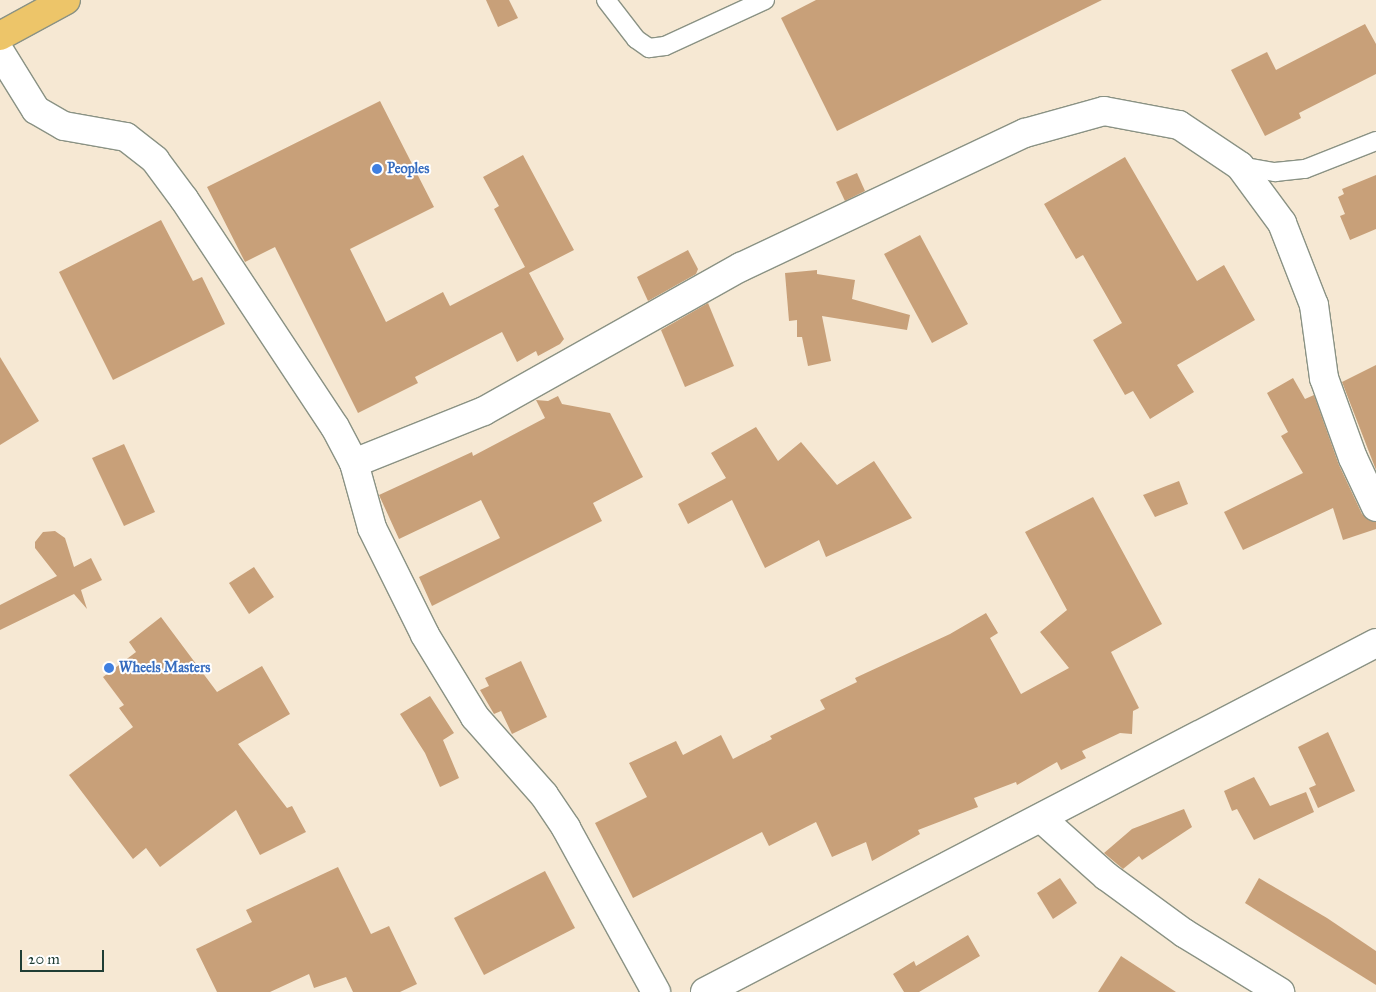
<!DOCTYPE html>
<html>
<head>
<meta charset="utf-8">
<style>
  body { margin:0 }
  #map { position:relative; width:1376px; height:992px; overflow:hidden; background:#f6e8d3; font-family:"IM FELL Great Primer",serif }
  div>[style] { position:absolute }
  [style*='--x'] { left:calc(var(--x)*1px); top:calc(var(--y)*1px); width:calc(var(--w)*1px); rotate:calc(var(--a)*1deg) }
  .building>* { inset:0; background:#c8a079 }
  .roads { filter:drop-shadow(1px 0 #8a9284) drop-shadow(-1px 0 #8a9284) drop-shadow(0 1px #8a9284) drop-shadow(0 -1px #8a9284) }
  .lane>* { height:18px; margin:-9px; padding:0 9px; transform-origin:9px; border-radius:9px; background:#fff }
  .street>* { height:28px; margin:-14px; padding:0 14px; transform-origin:14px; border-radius:14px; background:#fff }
  .highway>* { height:28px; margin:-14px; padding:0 14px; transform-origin:14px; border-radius:14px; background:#edc569 }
  .dots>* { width:14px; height:14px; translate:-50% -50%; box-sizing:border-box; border:2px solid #fff; border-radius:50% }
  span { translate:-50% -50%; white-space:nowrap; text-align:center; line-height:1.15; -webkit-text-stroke:4px #fff; paint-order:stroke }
  .shop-label { font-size:14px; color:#366cbe; font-weight:700 }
  .left { translate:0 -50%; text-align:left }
  .scale { position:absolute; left:20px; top:950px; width:84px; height:22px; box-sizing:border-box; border:2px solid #1f3d34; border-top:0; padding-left:6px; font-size:15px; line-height:18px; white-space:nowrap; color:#1f3d34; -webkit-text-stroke:4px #fff; paint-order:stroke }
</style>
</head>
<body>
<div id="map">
  <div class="building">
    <i style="clip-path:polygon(486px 0,509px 0,518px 18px,498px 27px)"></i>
    <i style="clip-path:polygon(816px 0,1102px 0,837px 131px,781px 18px)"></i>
    <i style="clip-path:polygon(1365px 24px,1376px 44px,1376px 74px,1299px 113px,1301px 118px,1265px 136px,1231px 70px,1267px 52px,1276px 70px)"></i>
    <i style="clip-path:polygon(380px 101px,434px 207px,350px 249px,386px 322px,443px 292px,450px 306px,525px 267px,494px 209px,499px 206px,483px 177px,523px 155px,574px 250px,529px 273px,564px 339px,560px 344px,538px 356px,536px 351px,517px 362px,502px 332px,415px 377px,418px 383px,358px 413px,275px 247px,245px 262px,207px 187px)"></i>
    <i style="clip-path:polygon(1125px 157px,1197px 281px,1224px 265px,1255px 320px,1177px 365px,1194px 392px,1150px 419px,1133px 391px,1125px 395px,1093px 340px,1122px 323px,1083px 255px,1076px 259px,1044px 204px)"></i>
    <i style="clip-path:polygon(857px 173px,865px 191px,845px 201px,836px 182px)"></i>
    <i style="clip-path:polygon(1376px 175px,1376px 229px,1350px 240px,1340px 216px,1345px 214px,1338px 197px,1344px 194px,1342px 189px)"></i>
    <i style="clip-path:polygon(161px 220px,193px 281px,202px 277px,225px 324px,113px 380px,59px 272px)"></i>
    <i style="clip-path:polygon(920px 235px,968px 324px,932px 343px,884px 254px)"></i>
    <i style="clip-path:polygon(688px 250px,698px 269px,696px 274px,648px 301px,637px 277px)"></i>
    <i style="clip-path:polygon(817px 270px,817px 274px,855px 280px,852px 299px,910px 315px,907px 330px,822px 316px,831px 361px,808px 366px,802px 337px,797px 337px,797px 320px,789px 321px,785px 273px)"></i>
    <i style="clip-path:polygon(708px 303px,734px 366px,685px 387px,661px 330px)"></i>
    <i style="clip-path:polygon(0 357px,39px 421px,0 445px)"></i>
    <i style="clip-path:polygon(1376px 365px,1376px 470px,1342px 382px)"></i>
    <i style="clip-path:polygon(1293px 378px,1305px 399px,1314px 395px,1339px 465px,1362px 514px,1376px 522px,1376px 529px,1343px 540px,1333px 508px,1243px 550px,1224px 512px,1303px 473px,1281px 436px,1288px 432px,1267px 393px)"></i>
    <i style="clip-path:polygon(558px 396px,562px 404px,610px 413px,643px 477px,593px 503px,602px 521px,432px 606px,419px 577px,500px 538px,481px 500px,399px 539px,379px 495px,472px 452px,473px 456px,545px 418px,536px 400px,548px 401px)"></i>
    <i style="clip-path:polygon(756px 427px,778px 461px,801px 442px,837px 485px,874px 461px,912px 518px,826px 557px,819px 540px,765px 568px,732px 500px,688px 524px,678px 504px,726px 478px,711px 453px)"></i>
    <i style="clip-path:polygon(124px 444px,155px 512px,124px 526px,92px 458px)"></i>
    <i style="clip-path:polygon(1179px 481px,1188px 504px,1155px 517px,1143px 495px)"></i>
    <i style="clip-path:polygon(1093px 497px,1162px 624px,1111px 652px,1139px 708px,1133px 711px,1132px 734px,1120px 733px,1082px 751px,1086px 758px,1061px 770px,1057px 762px,1017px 785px,1016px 782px,974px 798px,978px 807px,918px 830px,920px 834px,872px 861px,866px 842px,832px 857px,816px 822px,769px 846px,762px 832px,633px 898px,595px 823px,647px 797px,629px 763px,676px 741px,683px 755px,721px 735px,733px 759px,772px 739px,770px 736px,825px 709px,820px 700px,857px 682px,855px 678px,950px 634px,986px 613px,998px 633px,990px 638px,1021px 694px,1069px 668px,1040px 632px,1067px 610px,1025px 532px)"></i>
    <i style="clip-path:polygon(55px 531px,65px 538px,74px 567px,91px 558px,102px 580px,81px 590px,87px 609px,74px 594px,0 630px,0 605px,57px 576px,35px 548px,35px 542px,43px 532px)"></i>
    <i style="clip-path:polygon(254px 567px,274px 597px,249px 614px,229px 583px)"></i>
    <i style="clip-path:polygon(161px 617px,217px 692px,262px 666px,290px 714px,238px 744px,287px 808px,292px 806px,306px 832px,260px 855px,236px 810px,160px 867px,146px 848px,133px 859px,69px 775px,133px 727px,119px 708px,124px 705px,103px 677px,136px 652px,129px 642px)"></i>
    <i style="clip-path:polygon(521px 661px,547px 717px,512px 734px,501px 711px,494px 714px,480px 690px,489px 686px,485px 678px)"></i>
    <i style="clip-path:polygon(430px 696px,454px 733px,443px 740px,459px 778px,440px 787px,425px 753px,400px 714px)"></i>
    <i style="clip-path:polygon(1328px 732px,1355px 791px,1318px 808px,1309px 788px,1316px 785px,1298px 747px)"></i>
    <i style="clip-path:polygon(1254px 777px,1270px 806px,1306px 792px,1314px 812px,1254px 840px,1237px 809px,1232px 811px,1224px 791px)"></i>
    <i style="clip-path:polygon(1184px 809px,1192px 827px,1142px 860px,1139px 856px,1123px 869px,1104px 853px,1132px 829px)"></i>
    <i style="clip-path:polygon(338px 867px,371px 934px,389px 926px,417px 984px,400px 992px,353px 992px,346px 977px,314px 988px,309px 974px,270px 992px,217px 992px,196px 949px,252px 922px,246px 910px)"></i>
    <i style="clip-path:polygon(545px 871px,575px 928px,484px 975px,454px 918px)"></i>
    <i style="clip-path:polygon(1060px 878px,1077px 903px,1053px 919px,1037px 893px)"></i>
    <i style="clip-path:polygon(1259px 878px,1327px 918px,1376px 951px,1376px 985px,1245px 903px)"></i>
    <i style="clip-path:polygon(968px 935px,980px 956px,919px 992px,904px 992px,893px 974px,914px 961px,916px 966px)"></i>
    <i style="clip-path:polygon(1121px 956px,1176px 992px,1098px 992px)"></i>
  </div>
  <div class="roads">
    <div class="lane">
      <i style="--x:606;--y:0;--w:49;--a:52.4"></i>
      <i style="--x:636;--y:39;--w:16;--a:35"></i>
      <i style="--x:649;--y:48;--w:16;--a:-7"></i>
      <i style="--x:665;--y:46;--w:110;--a:-24.7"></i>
      <i style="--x:1240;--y:166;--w:36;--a:10"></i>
      <i style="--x:1275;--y:172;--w:30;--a:-6"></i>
      <i style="--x:1305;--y:169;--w:76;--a:-21.5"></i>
    </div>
    <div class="street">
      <i style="--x:0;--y:52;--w:68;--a:58.2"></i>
      <i style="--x:36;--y:110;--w:32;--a:30"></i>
      <i style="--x:64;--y:126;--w:63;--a:10.1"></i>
      <i style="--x:126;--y:137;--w:37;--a:38"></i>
      <i style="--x:155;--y:160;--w:49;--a:53.4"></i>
      <i style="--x:184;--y:199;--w:273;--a:56.5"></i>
      <i style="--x:335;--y:427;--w:41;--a:62.2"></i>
      <i style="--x:354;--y:463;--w:67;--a:74.5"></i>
      <i style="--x:372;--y:528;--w:119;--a:63.6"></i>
      <i style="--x:425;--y:635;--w:96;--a:58.6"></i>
      <i style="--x:475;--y:717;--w:104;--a:48.5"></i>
      <i style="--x:544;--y:795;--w:40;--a:56"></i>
      <i style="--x:566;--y:828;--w:187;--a:61.2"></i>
      <i style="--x:354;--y:463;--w:140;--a:-21.8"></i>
      <i style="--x:484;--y:411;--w:295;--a:-29.3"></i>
      <i style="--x:741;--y:267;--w:314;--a:-25.3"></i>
      <i style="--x:1025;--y:133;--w:82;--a:-15.6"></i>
      <i style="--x:1104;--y:111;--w:76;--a:10.6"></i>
      <i style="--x:1179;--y:125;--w:73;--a:33.9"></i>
      <i style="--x:1240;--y:166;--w:71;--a:53.6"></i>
      <i style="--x:1282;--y:223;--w:88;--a:68.7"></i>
      <i style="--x:1314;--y:305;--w:74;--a:82.2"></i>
      <i style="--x:1324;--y:378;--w:85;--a:70.1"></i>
      <i style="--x:1353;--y:458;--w:54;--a:64.9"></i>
      <i style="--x:1042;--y:819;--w:86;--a:41.7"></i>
      <i style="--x:1106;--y:876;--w:97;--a:36.2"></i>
      <i style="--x:1184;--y:933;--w:113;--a:31.6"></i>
      <i style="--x:705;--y:992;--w:756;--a:-27.48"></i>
    </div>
    <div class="highway">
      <i style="--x:0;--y:36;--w:75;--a:-28.6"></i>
    </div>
  </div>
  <div class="dots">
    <i style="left:377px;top:169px;background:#3f7fe0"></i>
    <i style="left:109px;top:668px;background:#3f7fe0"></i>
  </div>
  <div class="shop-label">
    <span class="left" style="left:387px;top:169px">Peoples</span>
    <span class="left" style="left:119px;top:668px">Wheels Masters</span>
  </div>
  <div class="scale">20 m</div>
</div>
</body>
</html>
